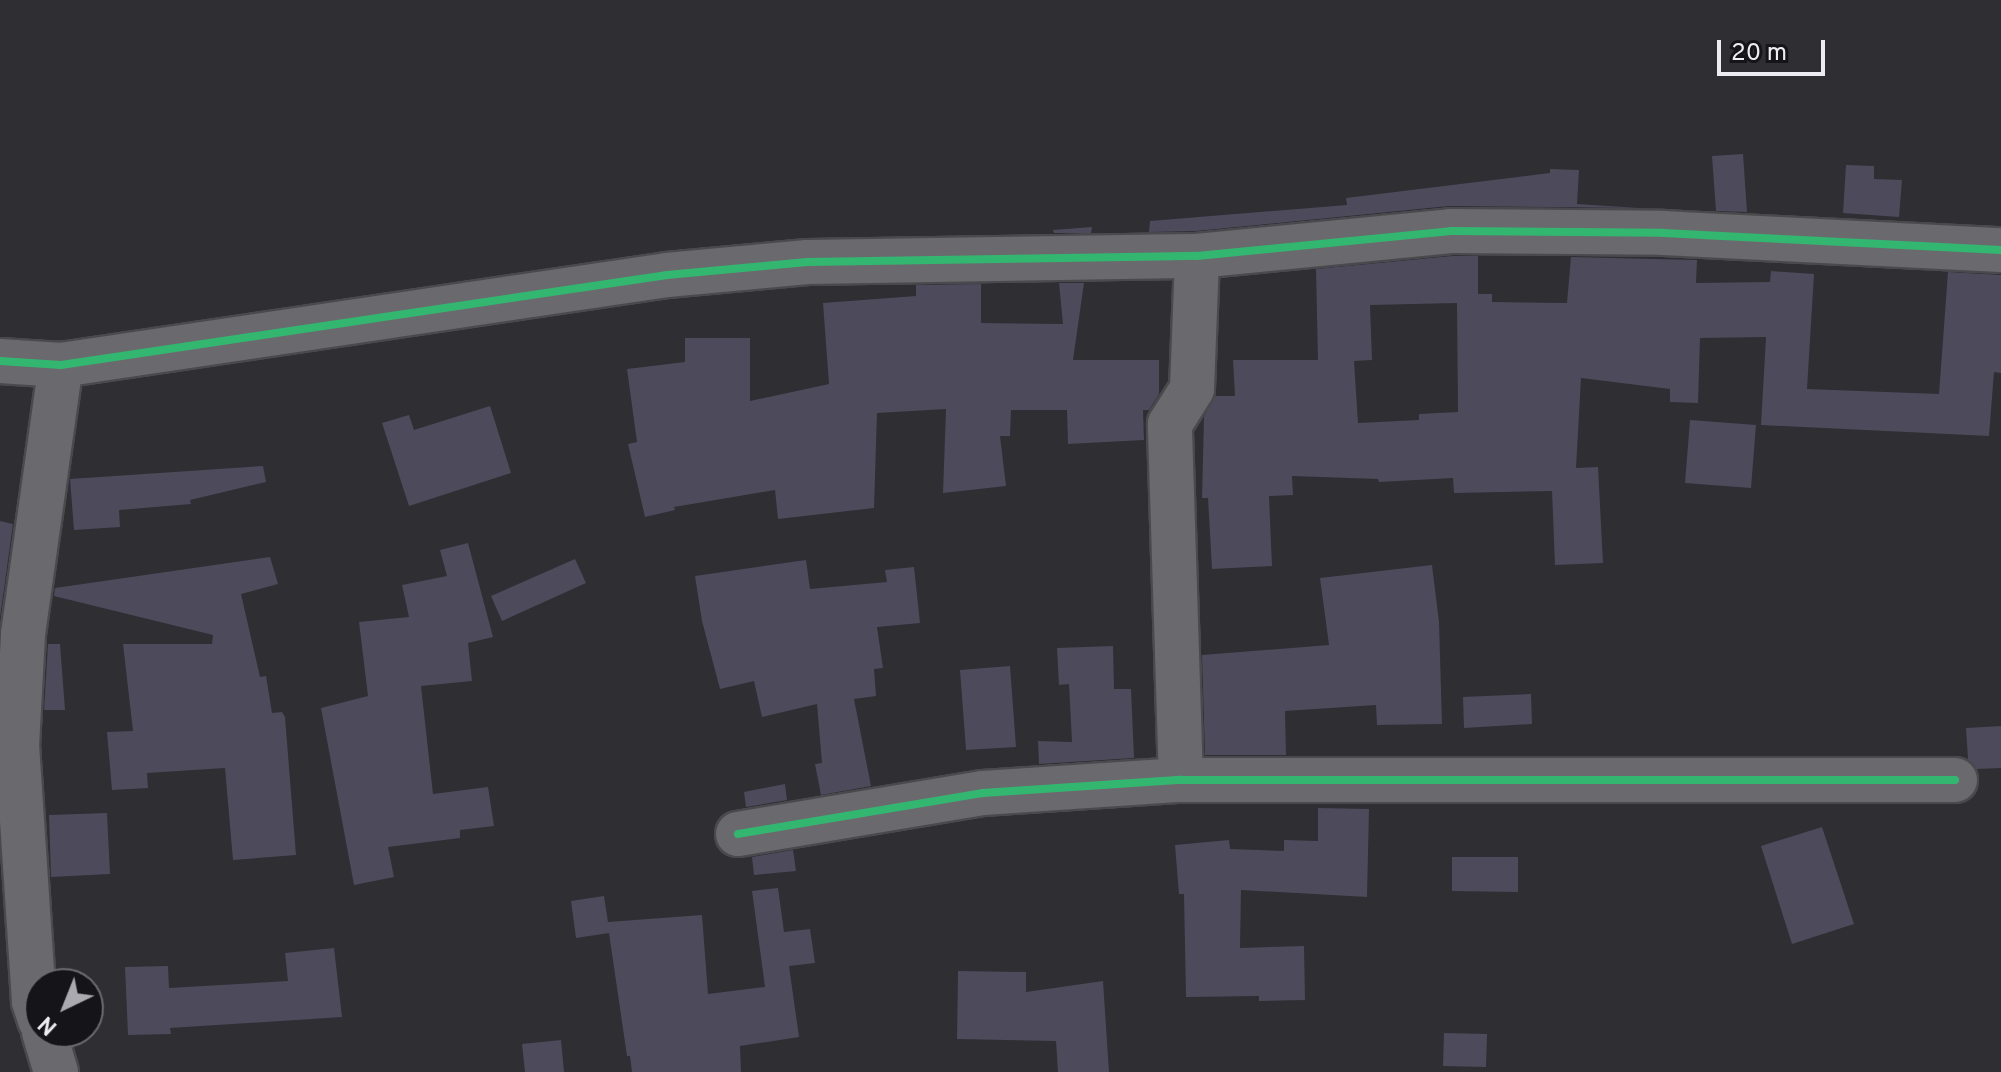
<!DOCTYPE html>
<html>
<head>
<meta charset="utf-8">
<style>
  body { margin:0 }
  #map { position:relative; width:2001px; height:1072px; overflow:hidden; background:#2e2e33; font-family:Overpass,sans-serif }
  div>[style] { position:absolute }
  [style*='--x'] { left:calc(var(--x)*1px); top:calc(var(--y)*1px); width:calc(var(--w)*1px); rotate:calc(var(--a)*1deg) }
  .building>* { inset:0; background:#4d4a5c }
  .roads { filter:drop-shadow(2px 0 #4a4a4e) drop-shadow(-2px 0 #4a4a4e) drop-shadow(0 2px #4a4a4e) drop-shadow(0 -2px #4a4a4e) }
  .minor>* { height:44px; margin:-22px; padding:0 22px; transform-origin:22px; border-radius:22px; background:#6a696e }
  .cycleway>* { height:8px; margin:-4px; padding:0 4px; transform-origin:4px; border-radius:4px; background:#33b770 }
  span { translate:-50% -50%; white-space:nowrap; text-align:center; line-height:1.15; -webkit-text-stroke:8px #151419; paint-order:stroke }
  .north { position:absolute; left:24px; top:968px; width:80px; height:80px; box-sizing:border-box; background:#151419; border:2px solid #6b6a70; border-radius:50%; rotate:223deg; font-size:22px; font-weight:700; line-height:32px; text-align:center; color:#edecf3 }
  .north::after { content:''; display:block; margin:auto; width:28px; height:36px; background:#aaaab0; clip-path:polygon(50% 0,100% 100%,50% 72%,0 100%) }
  .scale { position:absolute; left:1717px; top:40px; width:108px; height:36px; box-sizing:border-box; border:4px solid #edecf3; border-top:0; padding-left:10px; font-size:24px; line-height:28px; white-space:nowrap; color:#edecf3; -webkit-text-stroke:6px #151419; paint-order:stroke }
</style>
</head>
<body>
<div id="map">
  <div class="building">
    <i style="clip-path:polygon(1743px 154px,1747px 212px,1716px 211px,1712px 156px)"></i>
    <i style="clip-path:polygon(1846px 165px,1874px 166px,1874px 179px,1902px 180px,1899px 217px,1843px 213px)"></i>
    <i style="clip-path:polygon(1550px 169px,1579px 170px,1577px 204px,1639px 208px,1449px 206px,1196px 231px,1149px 232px,1150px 221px,1347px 205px,1346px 198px,1550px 173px)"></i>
    <i style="clip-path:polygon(1092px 227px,1091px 233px,1054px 233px,1053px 230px)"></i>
    <i style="clip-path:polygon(evenodd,1452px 256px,1478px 256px,1478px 294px,1492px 294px,1492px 302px,1567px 303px,1571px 257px,1697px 260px,1696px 283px,1770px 282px,1771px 271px,1814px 274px,1807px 389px,1939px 394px,1948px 272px,2001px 275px,2001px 373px,1994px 372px,1989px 436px,1761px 425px,1766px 337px,1700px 338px,1698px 403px,1670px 402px,1670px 389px,1581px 378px,1576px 468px,1598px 467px,1603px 563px,1555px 565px,1552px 491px,1454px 493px,1453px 478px,1379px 482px,1378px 479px,1292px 476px,1293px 495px,1269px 496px,1272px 566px,1212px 569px,1208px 498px,1202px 498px,1204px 417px,1215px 396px,1235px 396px,1233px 360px,1318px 360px,1316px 269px,1452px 256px,1457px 303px,1458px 412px,1419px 414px,1419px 420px,1358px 423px,1354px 361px,1372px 360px,1370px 305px,1457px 303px)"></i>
    <i style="clip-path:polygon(1059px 283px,1084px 283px,1073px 360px,1159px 360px,1159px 394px,1149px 410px,1143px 410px,1144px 440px,1068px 444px,1067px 410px,1011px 410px,1010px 436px,1000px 436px,1006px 486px,943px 493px,946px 409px,877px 413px,874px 508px,778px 519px,775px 490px,674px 507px,675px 510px,645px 517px,628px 444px,637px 442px,627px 369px,685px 362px,685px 338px,750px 338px,750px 401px,829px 384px,823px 303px,916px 296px,916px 285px,981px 284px,981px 323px,1063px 324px)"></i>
    <i style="clip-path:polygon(490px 406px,511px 473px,409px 506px,382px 423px,409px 415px,414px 430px)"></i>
    <i style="clip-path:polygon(1690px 420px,1756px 425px,1751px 488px,1685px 483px)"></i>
    <i style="clip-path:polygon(263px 466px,266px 482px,190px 500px,191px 504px,119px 510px,120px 527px,74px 530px,70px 479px)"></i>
    <i style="clip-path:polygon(0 521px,13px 524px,0 618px)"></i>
    <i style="clip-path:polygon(468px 543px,493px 637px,468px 643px,472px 681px,421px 686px,433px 794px,488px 787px,494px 826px,460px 830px,460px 838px,388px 847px,394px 877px,354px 885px,321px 708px,368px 696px,359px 622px,409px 617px,402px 585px,447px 576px,440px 550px)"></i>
    <i style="clip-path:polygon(270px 557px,278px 584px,241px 594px,260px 677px,266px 676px,272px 713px,282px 712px,285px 717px,296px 855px,233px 860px,225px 768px,147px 773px,148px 788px,112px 790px,107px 732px,133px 731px,123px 644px,212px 644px,213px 635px,54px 596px,55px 588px)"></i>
    <i style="clip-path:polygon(575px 559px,586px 583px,502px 621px,491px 596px)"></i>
    <i style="clip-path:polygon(806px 560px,810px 589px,887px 582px,885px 570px,914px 567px,920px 623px,877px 627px,883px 668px,874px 669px,876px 696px,854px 699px,871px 786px,821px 795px,815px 764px,822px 763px,817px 704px,762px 717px,754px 681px,720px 689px,702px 621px,695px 576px)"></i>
    <i style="clip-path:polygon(1432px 565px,1439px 622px,1442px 724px,1377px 725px,1376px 705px,1285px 711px,1286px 755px,1205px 755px,1202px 655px,1329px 645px,1320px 578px)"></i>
    <i style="clip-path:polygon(48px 644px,60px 644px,65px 710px,44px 710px)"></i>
    <i style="clip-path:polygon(1113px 646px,1114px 689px,1131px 689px,1134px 758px,1039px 764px,1038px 741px,1072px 742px,1069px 684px,1059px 685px,1057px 648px)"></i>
    <i style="clip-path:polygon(1010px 666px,1016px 747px,966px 750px,960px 670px)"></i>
    <i style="clip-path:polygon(1531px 694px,1532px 724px,1464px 728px,1463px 697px)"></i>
    <i style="clip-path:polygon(2001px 726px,2001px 768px,1977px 769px,1968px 759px,1966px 728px)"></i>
    <i style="clip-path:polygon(785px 784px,787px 800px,746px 807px,744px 792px)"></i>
    <i style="clip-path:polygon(1318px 808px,1369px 809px,1367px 897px,1241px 890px,1240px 948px,1304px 946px,1305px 1000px,1259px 1001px,1259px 996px,1186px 997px,1184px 894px,1179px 894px,1175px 845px,1229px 840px,1230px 849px,1284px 851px,1284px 840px,1318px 841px)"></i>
    <i style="clip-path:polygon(107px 813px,110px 874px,51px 877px,49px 815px)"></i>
    <i style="clip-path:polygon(1822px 827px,1854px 924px,1792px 944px,1761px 846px)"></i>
    <i style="clip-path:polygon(793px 850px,796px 871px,754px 875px,752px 857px)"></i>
    <i style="clip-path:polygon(1452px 857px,1518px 857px,1518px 892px,1452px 891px)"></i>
    <i style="clip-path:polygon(778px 888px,784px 932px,810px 929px,815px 963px,789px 966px,799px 1037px,740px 1046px,741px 1072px,632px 1072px,630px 1056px,627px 1056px,609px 933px,576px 938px,571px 901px,604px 896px,608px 922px,702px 915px,708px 994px,765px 987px,752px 891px)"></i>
    <i style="clip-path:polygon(334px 948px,342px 1017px,170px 1028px,171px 1034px,128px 1035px,125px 967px,168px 966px,169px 988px,288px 981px,285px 953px)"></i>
    <i style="clip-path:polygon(958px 971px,1026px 972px,1026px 992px,1103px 981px,1109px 1072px,1058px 1072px,1056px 1041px,957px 1039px)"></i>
    <i style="clip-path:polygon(1444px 1033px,1487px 1034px,1486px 1067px,1443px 1066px)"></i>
    <i style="clip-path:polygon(561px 1040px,564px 1072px,525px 1072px,522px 1044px)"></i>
  </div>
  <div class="roads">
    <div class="minor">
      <i style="--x:0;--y:361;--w:61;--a:3.8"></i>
      <i style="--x:61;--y:365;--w:613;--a:-8.45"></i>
      <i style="--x:667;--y:275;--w:141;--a:-5.3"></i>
      <i style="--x:807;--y:262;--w:390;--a:-0.9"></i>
      <i style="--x:1197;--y:256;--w:255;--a:-5.6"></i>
      <i style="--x:1451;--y:231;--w:212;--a:0.5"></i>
      <i style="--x:1663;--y:233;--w:338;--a:2.9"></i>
      <i style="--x:1181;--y:780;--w:356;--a:-91.8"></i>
      <i style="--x:1170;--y:424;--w:41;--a:-57.8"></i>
      <i style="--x:1192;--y:389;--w:133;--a:-87.8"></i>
      <i style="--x:738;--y:834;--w:248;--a:-9.5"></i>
      <i style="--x:983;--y:793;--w:198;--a:-3.8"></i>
      <i style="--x:1181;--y:780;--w:774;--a:0"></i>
      <i style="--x:40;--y:1020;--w:20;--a:-108"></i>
      <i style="--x:34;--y:1001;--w:256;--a:-93.8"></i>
      <i style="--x:17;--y:746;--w:112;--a:-86.9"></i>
      <i style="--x:23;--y:634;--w:272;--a:-82"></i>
      <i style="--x:44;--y:1032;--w:42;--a:73.3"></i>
    </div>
  </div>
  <div class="cycleway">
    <i style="--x:0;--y:361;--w:61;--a:3.8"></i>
    <i style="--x:61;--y:365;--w:613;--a:-8.45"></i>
    <i style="--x:667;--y:275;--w:141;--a:-5.3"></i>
    <i style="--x:807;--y:262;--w:390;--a:-0.9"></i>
    <i style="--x:1197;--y:256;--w:255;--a:-5.6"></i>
    <i style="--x:1451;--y:231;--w:212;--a:0.5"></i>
    <i style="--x:1663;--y:233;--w:338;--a:2.9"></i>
    <i style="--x:738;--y:834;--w:248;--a:-9.5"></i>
    <i style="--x:983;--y:793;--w:198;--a:-3.8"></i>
    <i style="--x:1181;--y:780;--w:774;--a:0"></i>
  </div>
  <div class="north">N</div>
  <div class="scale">20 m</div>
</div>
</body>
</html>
